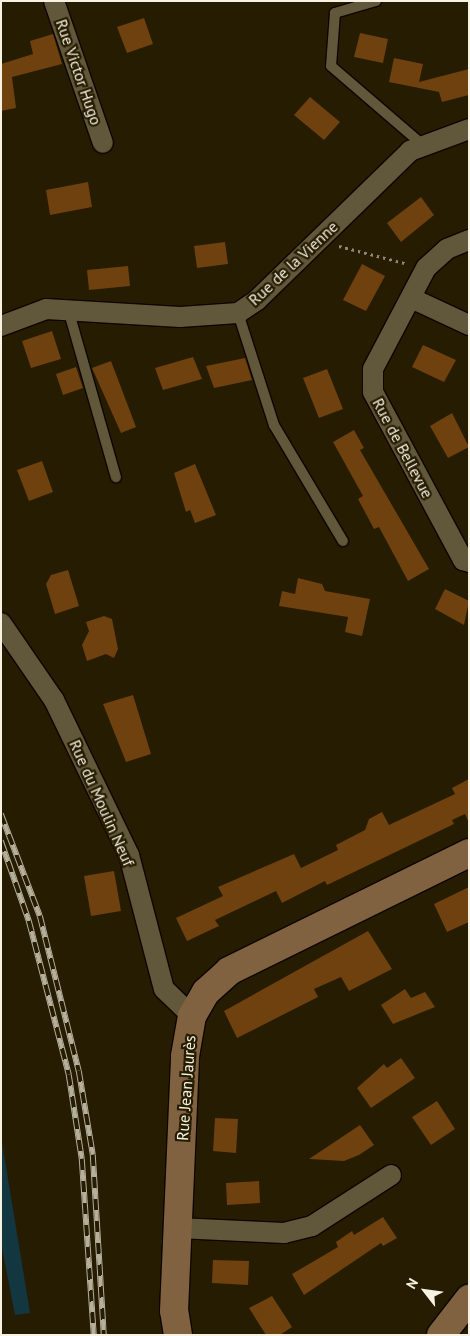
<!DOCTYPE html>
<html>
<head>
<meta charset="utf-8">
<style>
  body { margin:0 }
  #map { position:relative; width:470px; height:1336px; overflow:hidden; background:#251c01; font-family:"PT Sans",sans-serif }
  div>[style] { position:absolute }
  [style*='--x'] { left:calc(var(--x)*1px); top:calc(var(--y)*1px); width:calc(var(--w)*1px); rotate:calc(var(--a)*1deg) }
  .water>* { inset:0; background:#123740 }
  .building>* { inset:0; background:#6f410e }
  .path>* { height:3px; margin-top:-1.5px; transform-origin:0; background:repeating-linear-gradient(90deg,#8f8872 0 2.5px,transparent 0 6.5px) }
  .roads { filter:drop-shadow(1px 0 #0e0600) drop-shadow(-1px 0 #0e0600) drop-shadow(0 1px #0e0600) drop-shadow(0 -1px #0e0600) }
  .lane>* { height:10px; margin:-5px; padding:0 5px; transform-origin:5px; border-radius:5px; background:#61573a }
  .street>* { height:20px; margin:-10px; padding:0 10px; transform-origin:10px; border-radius:10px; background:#61573a }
  .secondary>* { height:28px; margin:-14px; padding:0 14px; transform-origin:14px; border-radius:14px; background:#816240 }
  .rail>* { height:5.5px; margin-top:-2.75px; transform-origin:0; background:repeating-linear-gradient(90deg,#251c01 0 11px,#b5af9b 0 22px); box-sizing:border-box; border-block:1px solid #b5af9b }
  span { translate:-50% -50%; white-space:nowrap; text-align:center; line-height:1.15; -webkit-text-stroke:4.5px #251c01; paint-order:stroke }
  .street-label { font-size:16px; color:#f7f2e1 }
  .frame { position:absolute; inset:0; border:2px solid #f7f2e1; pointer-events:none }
  .north { position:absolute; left:400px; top:1266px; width:50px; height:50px; -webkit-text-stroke:4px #251c01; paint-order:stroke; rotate:300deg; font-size:14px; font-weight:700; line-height:20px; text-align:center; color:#f7f2e1 }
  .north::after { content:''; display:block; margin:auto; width:18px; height:22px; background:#f7f2e1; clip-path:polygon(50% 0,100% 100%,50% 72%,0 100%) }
</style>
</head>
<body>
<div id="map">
  <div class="water">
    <i style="clip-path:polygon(1px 1136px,30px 1313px,15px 1315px,1px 1243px)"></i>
  </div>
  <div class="building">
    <i style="clip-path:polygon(144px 18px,153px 44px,127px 53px,117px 27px)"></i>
    <i style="clip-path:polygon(360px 33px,388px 39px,383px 63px,354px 57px)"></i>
    <i style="clip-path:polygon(53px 34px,62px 64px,12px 77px,16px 108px,1px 111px,1px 64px,33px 54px,30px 41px)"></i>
    <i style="clip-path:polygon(394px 58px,423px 64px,419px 82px,469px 69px,469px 95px,442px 102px,439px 92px,389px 82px)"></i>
    <i style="clip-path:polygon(310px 97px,340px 122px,324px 140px,294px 115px)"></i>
    <i style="clip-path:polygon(88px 182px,92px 207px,50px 215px,46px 190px)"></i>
    <i style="clip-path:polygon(421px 197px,434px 215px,401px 242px,387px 223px)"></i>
    <i style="clip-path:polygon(225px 242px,228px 264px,197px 268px,194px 246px)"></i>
    <i style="clip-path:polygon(362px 264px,385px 276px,366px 311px,343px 300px)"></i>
    <i style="clip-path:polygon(128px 266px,130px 286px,89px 290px,87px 270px)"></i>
    <i style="clip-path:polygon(52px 331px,61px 359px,31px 368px,22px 341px)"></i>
    <i style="clip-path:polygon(423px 345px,456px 360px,444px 382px,412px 367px)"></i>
    <i style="clip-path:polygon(193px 357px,202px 379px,163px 390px,155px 368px)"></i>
    <i style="clip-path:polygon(245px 358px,252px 380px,214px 388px,206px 366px)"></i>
    <i style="clip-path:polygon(111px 361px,136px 427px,121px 433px,92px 368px)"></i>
    <i style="clip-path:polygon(76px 367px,83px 388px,63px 395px,56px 374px)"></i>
    <i style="clip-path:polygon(327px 369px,343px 409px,319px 418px,303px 378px)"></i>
    <i style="clip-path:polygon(452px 413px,469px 447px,448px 458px,430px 426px)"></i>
    <i style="clip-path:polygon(354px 430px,364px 448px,360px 450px,429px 569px,408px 581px,379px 527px,374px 529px,358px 499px,363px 496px,333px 442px)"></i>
    <i style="clip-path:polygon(42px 461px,53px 492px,29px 501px,17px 470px)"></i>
    <i style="clip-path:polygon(195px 464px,216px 515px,195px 523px,190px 510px,186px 512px,174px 473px)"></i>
    <i style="clip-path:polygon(68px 570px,79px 606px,55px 614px,46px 584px,51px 575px)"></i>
    <i style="clip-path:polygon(298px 578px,322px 584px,325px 591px,370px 599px,362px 636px,345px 632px,348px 617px,279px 606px,282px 591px,295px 594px)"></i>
    <i style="clip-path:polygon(445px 589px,469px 601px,464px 625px,435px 609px)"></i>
    <i style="clip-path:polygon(104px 616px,112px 619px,118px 649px,114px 658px,106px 654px,87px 661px,82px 645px,89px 631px,86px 622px)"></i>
    <i style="clip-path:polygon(133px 695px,151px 754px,126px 762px,103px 704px)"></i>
    <i style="clip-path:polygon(469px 779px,469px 823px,465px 814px,452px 820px,454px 824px,327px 885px,325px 881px,282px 903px,276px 891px,215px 920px,219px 926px,187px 941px,176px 918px,223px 896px,218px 887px,294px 854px,301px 868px,338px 850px,336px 845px,365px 830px,369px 819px,382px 812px,389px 825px,455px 794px,452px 788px)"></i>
    <i style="clip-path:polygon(114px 871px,121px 911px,91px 916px,84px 876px)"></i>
    <i style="clip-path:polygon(469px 887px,469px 922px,447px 932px,434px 904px)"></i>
    <i style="clip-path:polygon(368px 931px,392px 969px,349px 991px,341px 977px,314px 989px,318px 997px,237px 1038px,224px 1011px)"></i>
    <i style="clip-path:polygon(405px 989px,411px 998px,425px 992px,435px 1007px,393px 1024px,381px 1005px)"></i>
    <i style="clip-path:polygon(401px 1058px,415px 1078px,371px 1108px,357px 1088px,384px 1064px,387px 1068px)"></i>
    <i style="clip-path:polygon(437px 1101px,455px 1129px,431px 1145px,412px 1117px)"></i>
    <i style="clip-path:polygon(215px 1118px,238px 1119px,236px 1153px,213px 1151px)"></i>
    <i style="clip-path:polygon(360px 1125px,374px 1145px,359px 1155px,344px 1161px,309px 1159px)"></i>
    <i style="clip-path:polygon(259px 1181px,260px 1203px,227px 1205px,226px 1183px)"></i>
    <i style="clip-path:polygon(383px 1217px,397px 1238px,383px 1246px,381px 1243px,304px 1295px,292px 1274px,338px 1247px,336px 1242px,352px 1231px,354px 1235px)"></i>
    <i style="clip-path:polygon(213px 1260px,249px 1261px,248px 1285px,212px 1283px)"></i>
    <i style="clip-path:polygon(272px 1296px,292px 1327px,280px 1335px,266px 1335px,249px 1308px)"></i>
  </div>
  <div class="path">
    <i style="--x:339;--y:246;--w:71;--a:14.6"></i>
  </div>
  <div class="roads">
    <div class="lane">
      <i style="--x:376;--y:1;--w:43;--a:163.7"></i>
      <i style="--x:335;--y:13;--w:53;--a:94.3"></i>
      <i style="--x:331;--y:66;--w:123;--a:40.7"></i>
      <i style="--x:68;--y:309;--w:175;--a:74.1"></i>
      <i style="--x:238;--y:313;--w:118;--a:72.2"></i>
      <i style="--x:274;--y:425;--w:135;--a:59.3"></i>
    </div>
    <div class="street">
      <i style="--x:54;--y:1;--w:150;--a:71"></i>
      <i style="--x:469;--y:240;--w:24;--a:158"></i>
      <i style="--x:447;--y:249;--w:28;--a:138"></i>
      <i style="--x:426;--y:268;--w:114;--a:117.7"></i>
      <i style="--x:373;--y:369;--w:23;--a:90"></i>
      <i style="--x:373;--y:392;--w:191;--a:61.8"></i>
      <i style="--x:463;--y:560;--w:6;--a:18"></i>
      <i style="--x:411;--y:298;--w:64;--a:25"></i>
      <i style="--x:1;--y:326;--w:48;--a:-20.7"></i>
      <i style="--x:46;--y:309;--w:134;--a:3.4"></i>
      <i style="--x:180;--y:317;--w:58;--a:-3.9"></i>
      <i style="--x:238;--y:313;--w:23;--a:-34"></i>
      <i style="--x:257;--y:300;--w:214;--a:-44.2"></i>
      <i style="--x:410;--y:151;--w:63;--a:-20.4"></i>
      <i style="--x:1;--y:623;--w:93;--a:55.5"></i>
      <i style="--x:54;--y:700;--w:172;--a:64.2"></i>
      <i style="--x:129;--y:855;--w:138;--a:75.4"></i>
      <i style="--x:164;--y:989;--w:39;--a:44"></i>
      <i style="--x:178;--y:1228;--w:106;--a:2.7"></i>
      <i style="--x:284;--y:1233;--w:29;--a:-14"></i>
      <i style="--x:312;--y:1226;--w:94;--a:-32.8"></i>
    </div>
    <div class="secondary">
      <i style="--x:178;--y:1335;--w:24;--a:-99"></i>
      <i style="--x:174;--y:1311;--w:255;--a:-87.5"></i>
      <i style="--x:185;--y:1056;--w:41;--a:-80.1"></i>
      <i style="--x:192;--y:1016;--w:28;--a:-60"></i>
      <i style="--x:206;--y:992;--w:31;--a:-42"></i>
      <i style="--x:229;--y:971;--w:267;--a:-26.2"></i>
      <i style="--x:441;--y:1335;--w:46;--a:-52.1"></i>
    </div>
  </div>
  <div class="rail">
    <i style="--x:1;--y:814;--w:109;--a:69.1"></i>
    <i style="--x:40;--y:916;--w:160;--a:75.9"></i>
    <i style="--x:79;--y:1071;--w:85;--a:80.5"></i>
    <i style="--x:93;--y:1155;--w:180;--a:86.5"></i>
    <i style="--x:1;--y:841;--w:85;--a:70.7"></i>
    <i style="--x:29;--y:921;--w:159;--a:75.4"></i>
    <i style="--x:69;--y:1075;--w:85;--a:81.2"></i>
    <i style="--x:82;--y:1159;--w:176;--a:86.1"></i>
  </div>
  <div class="street-label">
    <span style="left:79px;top:72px;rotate:71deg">Rue Victor Hugo</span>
    <span style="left:293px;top:263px;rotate:-43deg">Rue de la Vienne</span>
    <span style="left:403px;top:448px;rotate:62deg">Rue de Bellevue</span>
    <span style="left:102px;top:803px;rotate:66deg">Rue du Moulin Neuf</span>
    <span style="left:186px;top:1088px;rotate:-86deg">Rue Jean Jaurès</span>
  </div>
  <div class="frame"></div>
  <div class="north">N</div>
</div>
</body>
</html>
